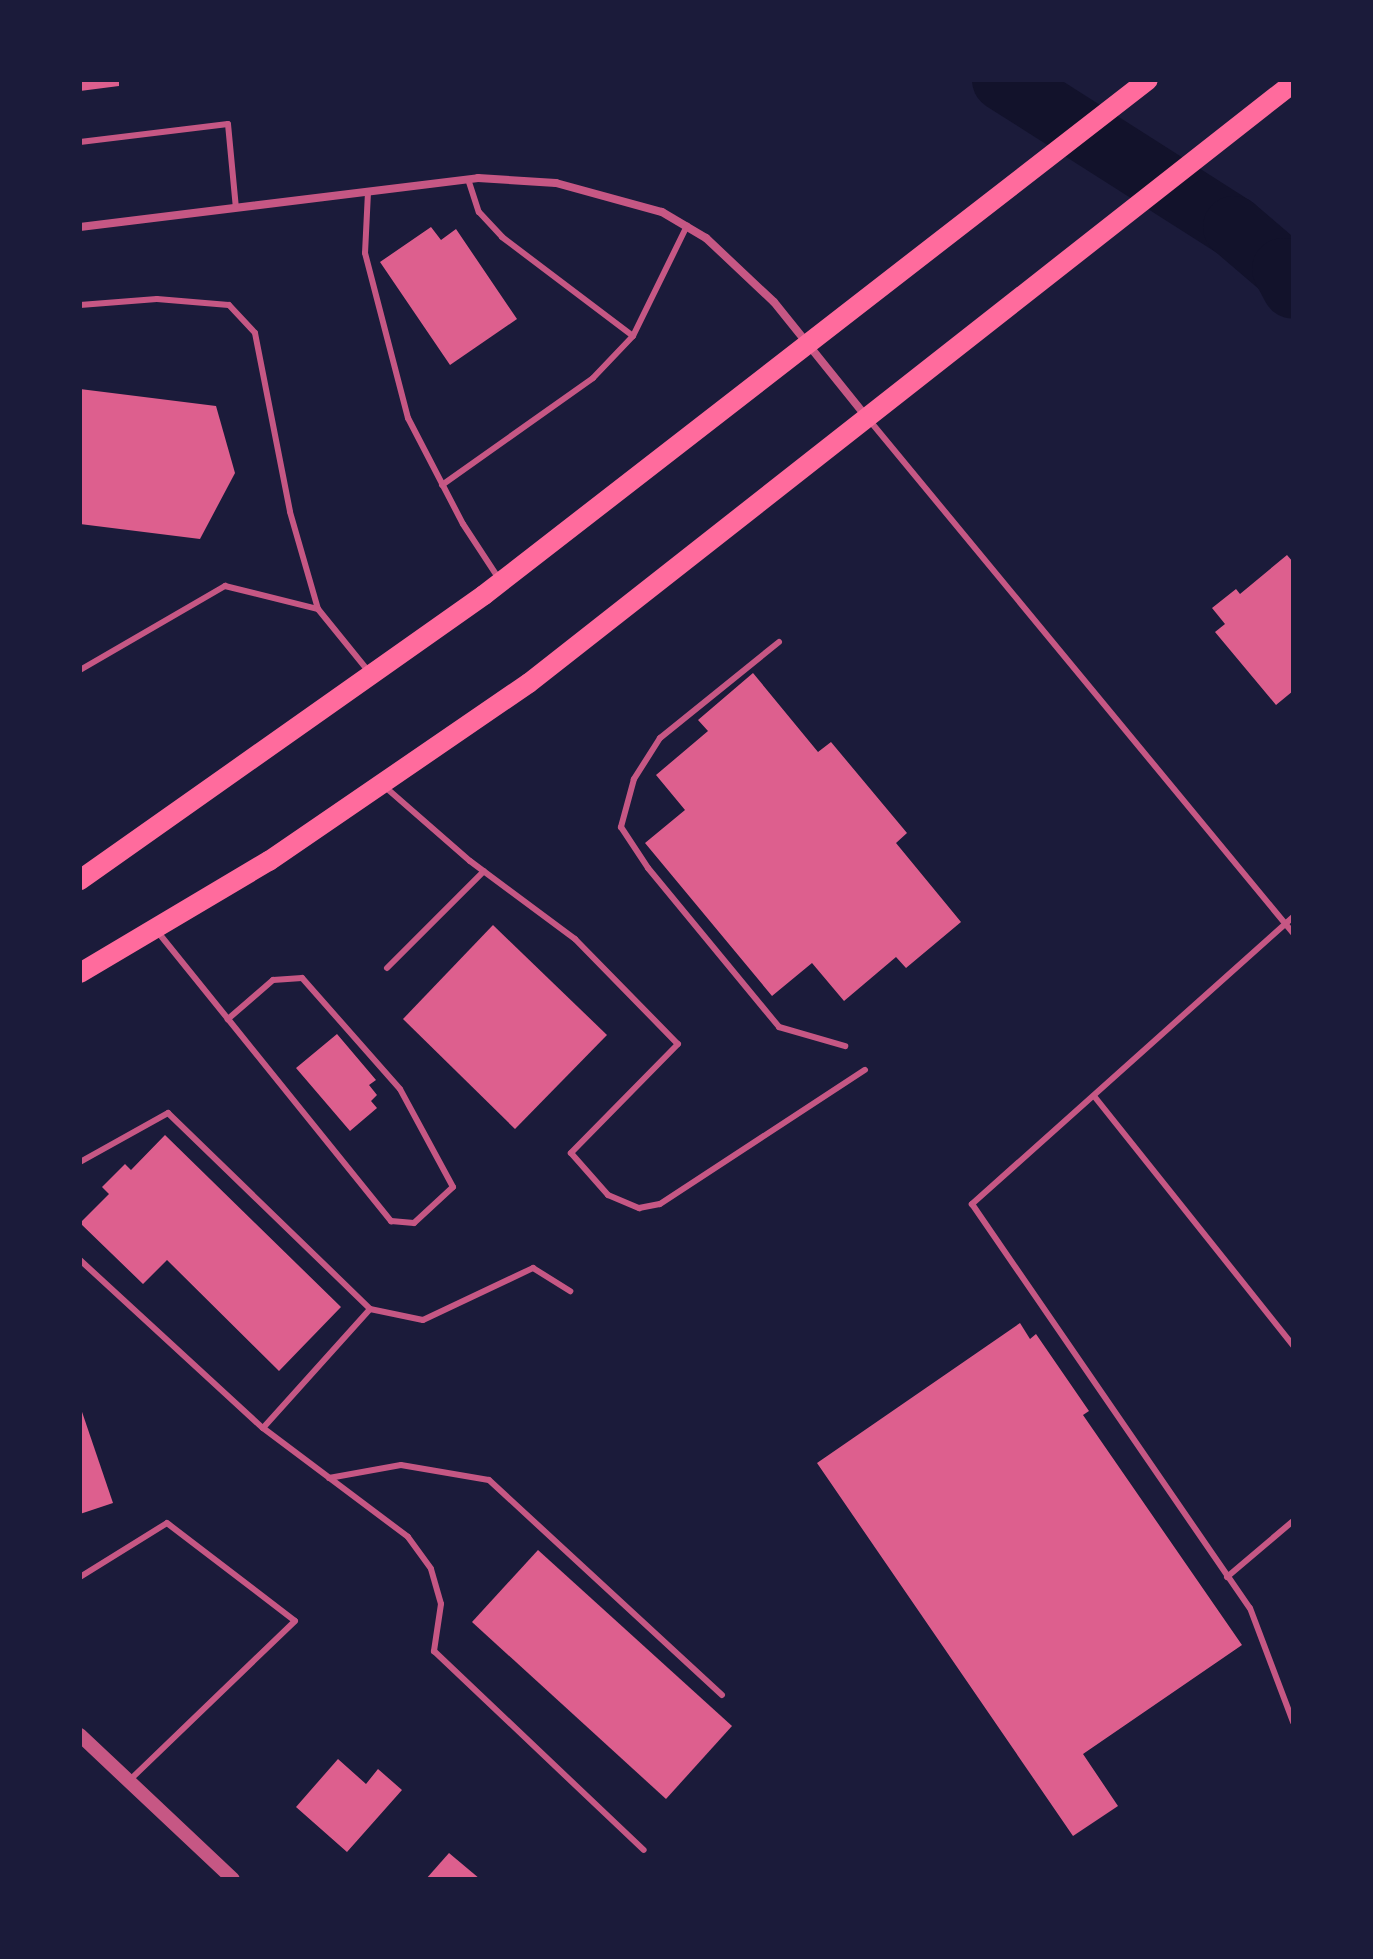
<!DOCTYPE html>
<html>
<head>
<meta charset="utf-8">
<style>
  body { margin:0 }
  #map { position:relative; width:1373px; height:1959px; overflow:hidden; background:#1b1b3a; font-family:Mulish,sans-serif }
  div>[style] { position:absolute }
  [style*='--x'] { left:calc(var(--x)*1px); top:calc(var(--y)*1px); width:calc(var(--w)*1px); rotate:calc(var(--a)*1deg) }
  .river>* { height:62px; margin:-31px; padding:0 31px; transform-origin:31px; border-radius:31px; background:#12122b }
  .building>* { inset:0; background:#dd5f8e }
  .service>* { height:6px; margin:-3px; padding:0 3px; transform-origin:3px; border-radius:3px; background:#c65784 }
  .minor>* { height:8px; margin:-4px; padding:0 4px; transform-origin:4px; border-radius:4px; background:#c65784 }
  .tertiary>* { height:14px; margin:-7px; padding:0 7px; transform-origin:7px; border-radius:7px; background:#c65784 }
  .primary>* { height:20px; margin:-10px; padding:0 10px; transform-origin:10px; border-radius:10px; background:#ff6b9d }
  span { translate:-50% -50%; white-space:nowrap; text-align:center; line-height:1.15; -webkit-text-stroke:6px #1b1b3a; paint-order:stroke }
  .frame { position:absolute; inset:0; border:82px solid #1b1b3a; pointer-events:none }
</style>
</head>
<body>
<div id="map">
  <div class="river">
    <i style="--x:1003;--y:80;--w:274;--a:32.5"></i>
    <i style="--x:1234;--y:227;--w:65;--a:40.6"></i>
    <i style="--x:1283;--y:269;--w:21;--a:62"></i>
  </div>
  <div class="building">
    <i style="clip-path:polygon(80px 80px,119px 80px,119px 86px,80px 91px)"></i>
    <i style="clip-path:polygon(431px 227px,441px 240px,456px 229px,517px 319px,450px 365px,380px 262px)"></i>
    <i style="clip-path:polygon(80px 389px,216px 406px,235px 473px,200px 539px,80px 524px)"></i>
    <i style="clip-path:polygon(1287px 555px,1293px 562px,1293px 691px,1276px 705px,1215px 632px,1225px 624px,1212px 608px,1236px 589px,1240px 594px)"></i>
    <i style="clip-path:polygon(753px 673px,818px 752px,831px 742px,907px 833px,896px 843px,961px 922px,906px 968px,896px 957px,844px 1001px,812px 963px,772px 996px,645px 843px,685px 810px,656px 775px,708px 731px,698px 720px)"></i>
    <i style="clip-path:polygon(493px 925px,607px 1035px,515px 1129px,403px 1019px)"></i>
    <i style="clip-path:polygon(337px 1034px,376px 1080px,369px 1085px,377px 1095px,371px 1101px,377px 1108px,350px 1131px,296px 1068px)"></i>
    <i style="clip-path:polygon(165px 1135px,341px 1307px,279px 1371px,167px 1260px,143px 1284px,80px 1223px,109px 1194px,102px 1187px,125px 1164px,131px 1170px)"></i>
    <i style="clip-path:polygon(1020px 1323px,1030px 1339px,1036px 1334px,1089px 1411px,1083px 1415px,1242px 1645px,1083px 1754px,1118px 1806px,1073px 1836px,817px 1463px)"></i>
    <i style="clip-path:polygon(80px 1406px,113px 1503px,80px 1514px)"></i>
    <i style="clip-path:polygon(538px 1550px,732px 1726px,666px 1799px,472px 1622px)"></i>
    <i style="clip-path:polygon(338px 1759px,366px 1784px,378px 1769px,402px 1790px,347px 1852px,296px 1807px)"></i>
    <i style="clip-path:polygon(449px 1853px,480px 1879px,426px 1879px)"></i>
  </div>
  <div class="service">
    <i style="--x:80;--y:142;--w:149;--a:-6.9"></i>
    <i style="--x:228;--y:124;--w:84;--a:84.6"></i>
    <i style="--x:468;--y:179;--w:35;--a:72"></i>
    <i style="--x:479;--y:212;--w:34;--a:47"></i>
    <i style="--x:502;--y:237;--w:164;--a:37.1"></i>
    <i style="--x:368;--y:192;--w:61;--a:92.8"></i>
    <i style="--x:365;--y:253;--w:171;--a:75.4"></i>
    <i style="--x:408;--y:418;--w:119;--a:62.6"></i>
    <i style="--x:463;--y:524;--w:66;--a:56.8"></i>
    <i style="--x:80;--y:305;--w:77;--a:-4.5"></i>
    <i style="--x:157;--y:299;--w:72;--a:4.8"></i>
    <i style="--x:229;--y:305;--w:38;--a:47"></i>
    <i style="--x:255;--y:333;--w:182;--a:78.9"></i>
    <i style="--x:290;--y:512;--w:101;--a:73.9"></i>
    <i style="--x:318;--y:609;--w:81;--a:51"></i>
    <i style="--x:870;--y:421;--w:664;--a:50.44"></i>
    <i style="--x:442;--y:485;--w:185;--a:-35.3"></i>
    <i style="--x:593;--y:378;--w:58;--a:-46.4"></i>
    <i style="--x:633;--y:336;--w:123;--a:-63.9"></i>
    <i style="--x:779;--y:642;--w:153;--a:141.1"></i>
    <i style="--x:660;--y:738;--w:49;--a:122.4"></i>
    <i style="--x:634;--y:779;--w:50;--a:105.2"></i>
    <i style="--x:621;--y:827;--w:49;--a:56.6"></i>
    <i style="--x:648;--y:868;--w:206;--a:50.5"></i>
    <i style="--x:779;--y:1027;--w:69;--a:16.1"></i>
    <i style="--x:80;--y:670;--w:168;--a:-30.1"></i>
    <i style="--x:225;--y:586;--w:96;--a:13.9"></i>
    <i style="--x:384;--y:786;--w:114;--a:41.1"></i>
    <i style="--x:470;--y:861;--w:131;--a:36.6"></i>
    <i style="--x:575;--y:939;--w:147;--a:45.6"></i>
    <i style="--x:678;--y:1044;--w:153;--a:134.5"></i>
    <i style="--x:571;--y:1153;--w:56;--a:48.6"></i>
    <i style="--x:608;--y:1195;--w:34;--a:23"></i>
    <i style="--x:639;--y:1208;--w:21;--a:-11"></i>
    <i style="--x:660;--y:1204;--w:245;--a:-33.2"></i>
    <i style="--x:1293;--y:917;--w:431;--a:138.2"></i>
    <i style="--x:972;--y:1204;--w:490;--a:55.5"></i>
    <i style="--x:1250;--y:1608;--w:122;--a:69.3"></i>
    <i style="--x:157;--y:931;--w:113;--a:51.1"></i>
    <i style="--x:228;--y:1019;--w:260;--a:51.1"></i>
    <i style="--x:391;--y:1221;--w:23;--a:5"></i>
    <i style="--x:414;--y:1223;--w:53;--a:-42.7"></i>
    <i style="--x:453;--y:1187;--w:111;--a:-118.4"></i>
    <i style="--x:400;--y:1089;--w:148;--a:-131.4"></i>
    <i style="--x:302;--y:978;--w:29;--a:176"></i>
    <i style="--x:273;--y:980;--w:60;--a:139.1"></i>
    <i style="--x:387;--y:968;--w:137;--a:-45"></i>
    <i style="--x:1094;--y:1096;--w:319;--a:51.4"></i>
    <i style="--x:80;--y:1162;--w:101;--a:-29.1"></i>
    <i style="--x:168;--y:1113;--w:281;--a:44.1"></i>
    <i style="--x:370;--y:1309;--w:54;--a:11.7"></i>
    <i style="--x:423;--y:1320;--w:122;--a:-25.3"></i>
    <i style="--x:533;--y:1268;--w:44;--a:31.9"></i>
    <i style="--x:80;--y:1260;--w:248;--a:42.6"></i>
    <i style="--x:263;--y:1428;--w:160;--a:-48"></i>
    <i style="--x:263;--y:1428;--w:181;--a:36.9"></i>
    <i style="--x:408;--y:1537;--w:39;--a:54"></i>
    <i style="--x:431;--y:1569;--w:36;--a:74"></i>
    <i style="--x:441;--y:1604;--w:48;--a:98.5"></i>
    <i style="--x:434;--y:1651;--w:289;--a:43.5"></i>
    <i style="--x:329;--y:1478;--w:73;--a:-10.2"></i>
    <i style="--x:401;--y:1465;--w:89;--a:9.7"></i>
    <i style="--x:489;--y:1480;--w:317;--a:42.7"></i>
    <i style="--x:80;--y:1577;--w:102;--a:-31.8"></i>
    <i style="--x:167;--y:1523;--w:161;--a:37.4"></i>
    <i style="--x:295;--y:1621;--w:229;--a:136.1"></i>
    <i style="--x:1227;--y:1577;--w:87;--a:-40.3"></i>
  </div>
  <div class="minor">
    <i style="--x:80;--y:227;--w:401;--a:-7"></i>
    <i style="--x:478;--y:178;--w:78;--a:3.7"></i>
    <i style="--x:556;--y:183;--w:110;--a:15.3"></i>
    <i style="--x:662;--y:212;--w:51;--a:30.6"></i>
    <i style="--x:706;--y:238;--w:93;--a:43.3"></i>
    <i style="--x:774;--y:302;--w:145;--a:51.2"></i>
  </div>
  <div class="tertiary">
    <i style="--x:80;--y:1735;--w:210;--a:43.3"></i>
  </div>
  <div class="primary">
    <i style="--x:80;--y:880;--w:494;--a:-35.2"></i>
    <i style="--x:484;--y:595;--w:840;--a:-37.8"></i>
    <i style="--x:80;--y:973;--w:220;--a:-30.7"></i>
    <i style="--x:269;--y:861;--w:315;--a:-34.4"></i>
    <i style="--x:529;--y:683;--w:971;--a:-38.14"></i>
  </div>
  <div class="frame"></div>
</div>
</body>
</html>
